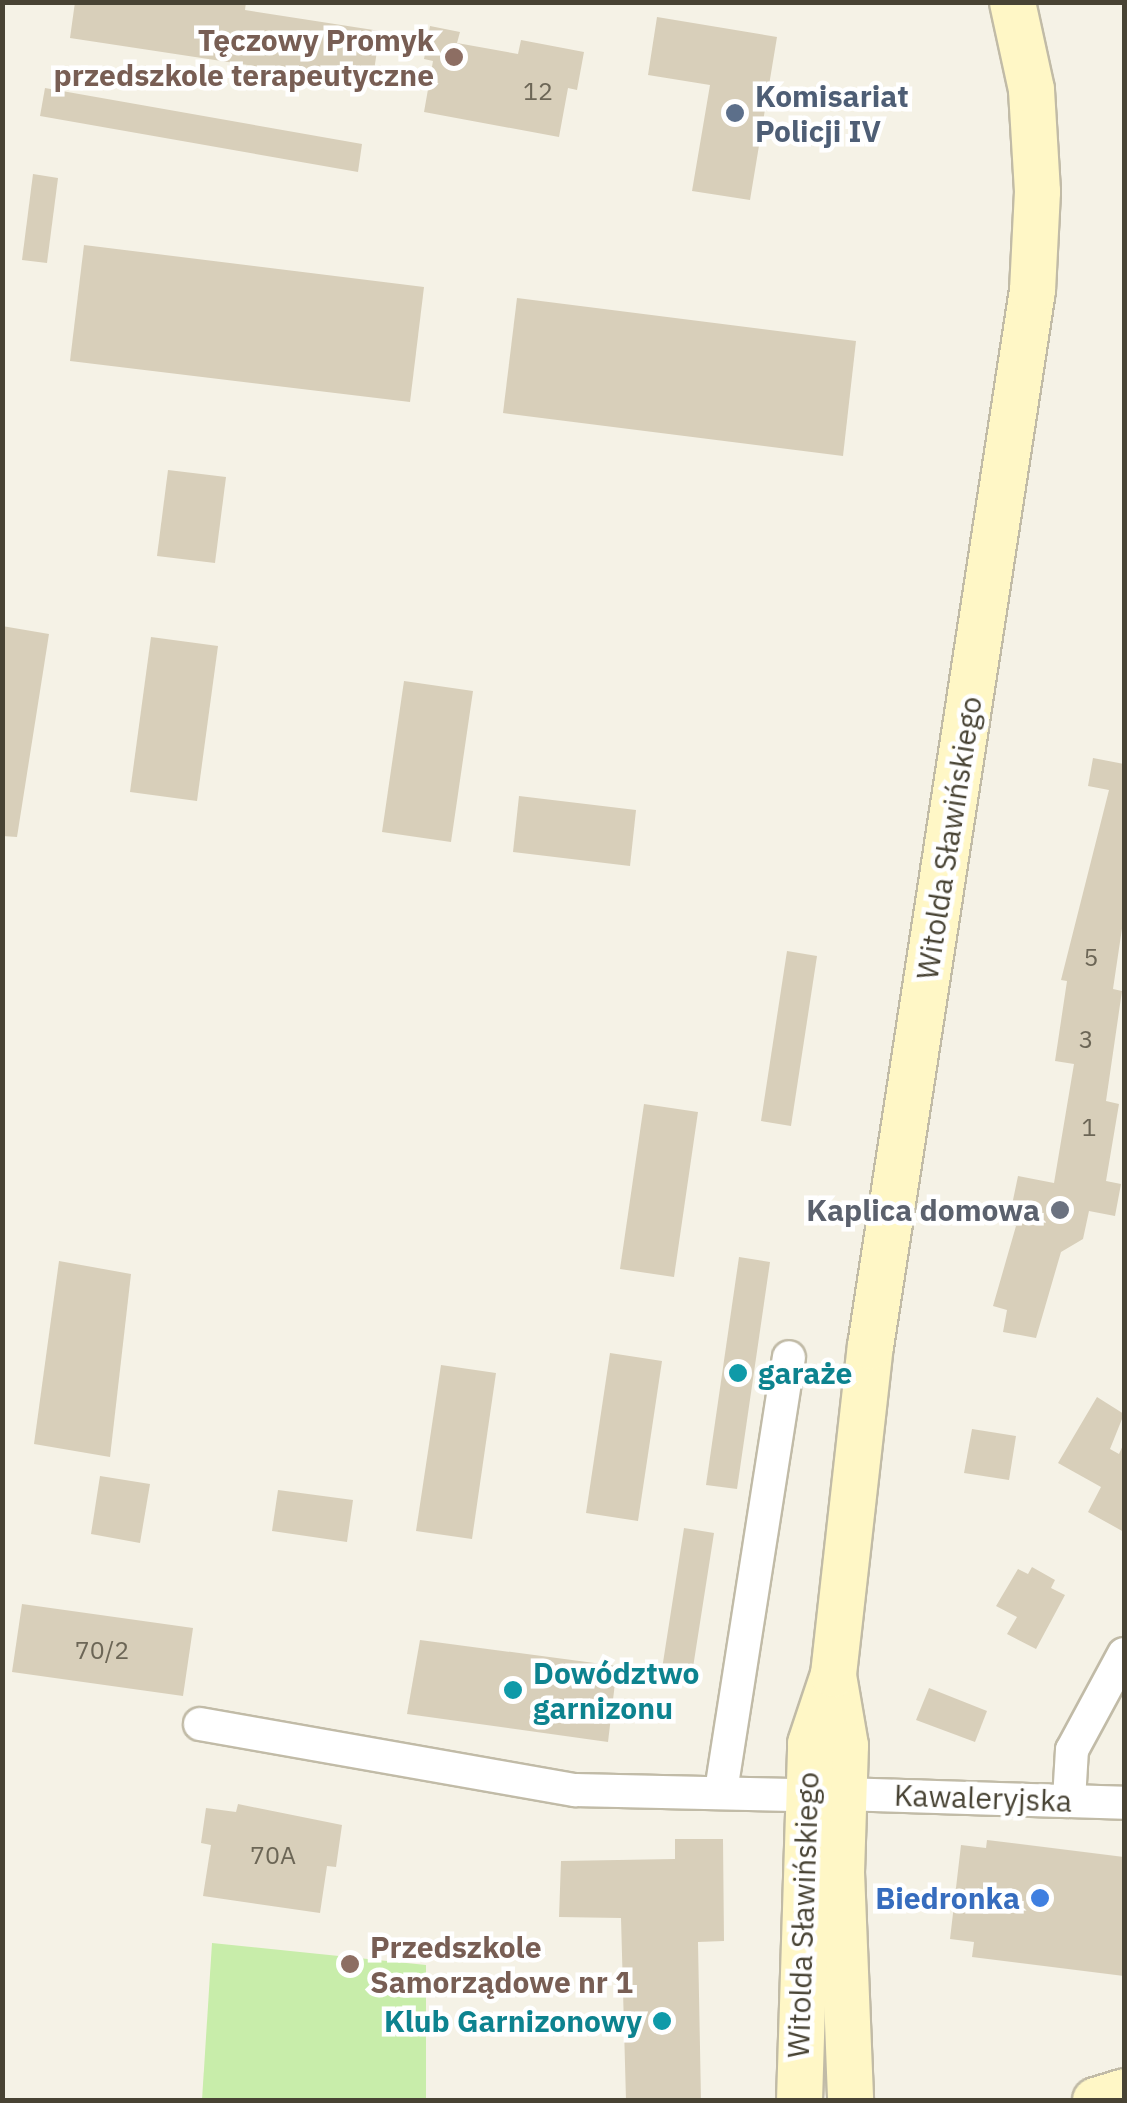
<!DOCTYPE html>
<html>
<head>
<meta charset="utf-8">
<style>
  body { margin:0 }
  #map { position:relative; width:1127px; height:2103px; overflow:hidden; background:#f5f2e6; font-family:"IBM Plex Sans",sans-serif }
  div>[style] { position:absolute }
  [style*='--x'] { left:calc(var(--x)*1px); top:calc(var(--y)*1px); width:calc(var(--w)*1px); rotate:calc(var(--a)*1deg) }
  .green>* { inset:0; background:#c8edaa }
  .building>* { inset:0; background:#d8cfba }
  .roads { filter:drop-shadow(2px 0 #c1bba7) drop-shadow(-2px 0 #c1bba7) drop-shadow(0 2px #c1bba7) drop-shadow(0 -2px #c1bba7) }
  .street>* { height:32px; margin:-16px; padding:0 16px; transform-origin:16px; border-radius:16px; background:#fff }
  .secondary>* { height:45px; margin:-22.5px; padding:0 22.5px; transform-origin:22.5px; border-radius:22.5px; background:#fff7c6 }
  .dots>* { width:28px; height:28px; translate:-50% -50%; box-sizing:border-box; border:5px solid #fff; border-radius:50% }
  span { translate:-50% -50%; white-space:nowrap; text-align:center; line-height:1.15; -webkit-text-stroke:9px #fff; paint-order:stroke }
  .number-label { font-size:25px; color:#6c6656 }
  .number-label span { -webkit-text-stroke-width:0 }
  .education-label { font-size:30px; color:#785e54; font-weight:700 }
  .right { translate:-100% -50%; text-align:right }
  .left { translate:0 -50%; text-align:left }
  .service-label { font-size:30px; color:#4e5e75; font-weight:700 }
  .street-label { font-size:30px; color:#484334 }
  .worship-label { font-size:30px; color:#5b616d; font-weight:700 }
  .culture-label { font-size:30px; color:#0d838f; font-weight:700 }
  .shop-label { font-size:30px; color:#366cbe; font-weight:700 }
  .frame { position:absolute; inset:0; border:5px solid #484334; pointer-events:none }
</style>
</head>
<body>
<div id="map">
  <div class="green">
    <i style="clip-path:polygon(212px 1943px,426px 1965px,426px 2100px,202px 2100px)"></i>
  </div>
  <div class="building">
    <i style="clip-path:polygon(75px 2px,246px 2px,245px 10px,380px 31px,372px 84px,70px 38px)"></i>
    <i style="clip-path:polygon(657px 17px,777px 37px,750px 200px,692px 191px,710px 85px,648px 75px)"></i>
    <i style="clip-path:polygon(430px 26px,460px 32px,457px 43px,518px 54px,521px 40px,584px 52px,577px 90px,568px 88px,559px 137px,424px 112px,433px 61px,424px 59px)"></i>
    <i style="clip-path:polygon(45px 88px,362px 144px,358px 172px,40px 116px)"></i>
    <i style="clip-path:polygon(33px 174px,58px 178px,47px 263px,22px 260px)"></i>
    <i style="clip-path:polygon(84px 245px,424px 287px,410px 402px,70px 361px)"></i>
    <i style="clip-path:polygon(517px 298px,856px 341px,843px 456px,503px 413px)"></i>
    <i style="clip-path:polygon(168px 470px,226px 477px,215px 563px,157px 556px)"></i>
    <i style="clip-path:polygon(2px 626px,49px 634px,17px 837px,2px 836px)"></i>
    <i style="clip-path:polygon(151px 637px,218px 646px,197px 801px,130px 792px)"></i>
    <i style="clip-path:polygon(404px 681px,473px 691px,451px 842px,382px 832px)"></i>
    <i style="clip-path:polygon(1093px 758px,1124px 764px,1124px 915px,1113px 989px,1122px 991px,1106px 1101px,1119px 1104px,1106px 1181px,1121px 1184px,1115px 1216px,1089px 1211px,1083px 1239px,1061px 1252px,1036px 1338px,1003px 1332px,1007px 1310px,993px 1306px,1016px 1226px,1008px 1224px,1018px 1176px,1054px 1183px,1074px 1064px,1055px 1061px,1067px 981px,1061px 980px,1109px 790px,1088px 786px)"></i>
    <i style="clip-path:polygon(519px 796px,636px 810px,630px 866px,513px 852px)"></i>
    <i style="clip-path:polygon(787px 951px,817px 956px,791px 1126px,761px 1121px)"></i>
    <i style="clip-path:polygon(644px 1104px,698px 1112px,674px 1277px,620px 1269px)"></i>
    <i style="clip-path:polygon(739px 1257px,770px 1262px,737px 1489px,706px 1485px)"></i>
    <i style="clip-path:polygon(59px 1261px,131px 1274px,110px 1457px,34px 1444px)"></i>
    <i style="clip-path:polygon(610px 1353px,662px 1361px,638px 1521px,586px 1513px)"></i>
    <i style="clip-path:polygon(441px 1365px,496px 1373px,472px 1539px,416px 1531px)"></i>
    <i style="clip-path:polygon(1097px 1397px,1124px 1414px,1110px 1449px,1119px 1454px,1124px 1443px,1124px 1532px,1088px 1512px,1101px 1487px,1058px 1463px)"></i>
    <i style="clip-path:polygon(972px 1429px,1016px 1436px,1009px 1480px,964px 1473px)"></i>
    <i style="clip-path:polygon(100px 1476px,150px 1484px,140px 1543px,91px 1534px)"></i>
    <i style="clip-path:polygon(278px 1490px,353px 1500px,347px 1542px,272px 1531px)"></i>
    <i style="clip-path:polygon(684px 1528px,714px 1533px,692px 1674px,662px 1669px)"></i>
    <i style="clip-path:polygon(1032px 1567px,1055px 1580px,1051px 1588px,1065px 1595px,1036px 1649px,1007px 1634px,1017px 1617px,996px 1606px,1018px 1569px,1028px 1574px)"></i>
    <i style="clip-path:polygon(22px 1604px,193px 1628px,183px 1696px,12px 1672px)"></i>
    <i style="clip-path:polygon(420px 1640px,617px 1666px,608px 1742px,407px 1714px)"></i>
    <i style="clip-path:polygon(929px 1688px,987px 1711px,975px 1742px,916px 1720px)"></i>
    <i style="clip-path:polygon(238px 1804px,342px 1825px,336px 1867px,327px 1866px,320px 1913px,203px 1896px,211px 1845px,201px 1843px,206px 1808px,236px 1812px)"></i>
    <i style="clip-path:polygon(675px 1839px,723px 1839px,724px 1941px,698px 1942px,701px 2100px,626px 2100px,621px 1918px,559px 1917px,561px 1861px,675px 1859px)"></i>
    <i style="clip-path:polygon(987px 1840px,1124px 1857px,1124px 1976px,972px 1957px,974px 1942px,950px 1939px,961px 1845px,986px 1848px)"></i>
  </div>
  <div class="roads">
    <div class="street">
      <i style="--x:200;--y:1724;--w:381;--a:10"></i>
      <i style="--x:575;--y:1790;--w:228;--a:1.3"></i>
      <i style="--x:721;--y:1791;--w:439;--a:-81.1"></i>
      <i style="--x:842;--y:1794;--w:282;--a:1.8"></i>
      <i style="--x:1069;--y:1800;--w:50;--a:-86.6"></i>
      <i style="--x:1072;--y:1750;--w:109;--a:-61.6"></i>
    </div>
    <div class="secondary">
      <i style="--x:833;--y:1675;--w:71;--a:80.3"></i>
      <i style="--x:845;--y:1745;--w:127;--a:91.8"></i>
      <i style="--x:841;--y:1872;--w:228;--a:87.7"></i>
      <i style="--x:799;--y:2100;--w:357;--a:-88.2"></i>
      <i style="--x:810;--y:1743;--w:73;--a:-71.6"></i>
      <i style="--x:833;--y:1674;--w:330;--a:-83.6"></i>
      <i style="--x:870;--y:1346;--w:1068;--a:-81.28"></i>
      <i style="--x:1032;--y:290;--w:99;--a:-87.1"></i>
      <i style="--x:1037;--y:191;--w:102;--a:-93.4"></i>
      <i style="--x:1031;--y:89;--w:89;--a:-102.3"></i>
      <i style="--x:1095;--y:2100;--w:30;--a:-17"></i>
    </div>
  </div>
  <div class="dots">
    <i style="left:454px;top:57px;background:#8d6e63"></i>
    <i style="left:735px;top:113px;background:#5c6f8a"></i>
    <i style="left:1060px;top:1210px;background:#6b7280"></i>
    <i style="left:738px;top:1373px;background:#0f9aa8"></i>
    <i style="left:513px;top:1690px;background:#0f9aa8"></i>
    <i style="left:1040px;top:1898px;background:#3f7fe0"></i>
    <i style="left:350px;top:1964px;background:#8d6e63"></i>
    <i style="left:662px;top:2021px;background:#0f9aa8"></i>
  </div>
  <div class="number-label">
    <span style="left:538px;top:91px">12</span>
    <span style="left:1091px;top:957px">5</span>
    <span style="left:1086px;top:1039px">3</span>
    <span style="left:1089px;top:1127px">1</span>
    <span style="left:102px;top:1650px">70/2</span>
    <span style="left:273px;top:1855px">70A</span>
  </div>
  <div class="education-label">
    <span class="right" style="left:434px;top:57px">Tęczowy Promyk<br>przedszkole terapeutyczne</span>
    <span class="left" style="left:370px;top:1964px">Przedszkole<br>Samorządowe nr 1</span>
  </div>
  <div class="service-label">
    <span class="left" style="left:755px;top:113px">Komisariat<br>Policji IV</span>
  </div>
  <div class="street-label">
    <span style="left:949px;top:838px;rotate:-81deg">Witolda Sławińskiego</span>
    <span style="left:983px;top:1798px;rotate:2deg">Kawaleryjska</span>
    <span style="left:803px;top:1915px;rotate:-88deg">Witolda Sławińskiego</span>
  </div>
  <div class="worship-label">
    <span class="right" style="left:1040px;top:1210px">Kaplica domowa</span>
  </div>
  <div class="culture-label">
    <span class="left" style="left:758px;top:1373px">garaże</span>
    <span class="left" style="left:533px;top:1690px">Dowództwo<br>garnizonu</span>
    <span class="right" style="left:642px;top:2021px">Klub Garnizonowy</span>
  </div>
  <div class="shop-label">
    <span class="right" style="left:1020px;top:1898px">Biedronka</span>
  </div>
  <div class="frame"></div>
</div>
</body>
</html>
